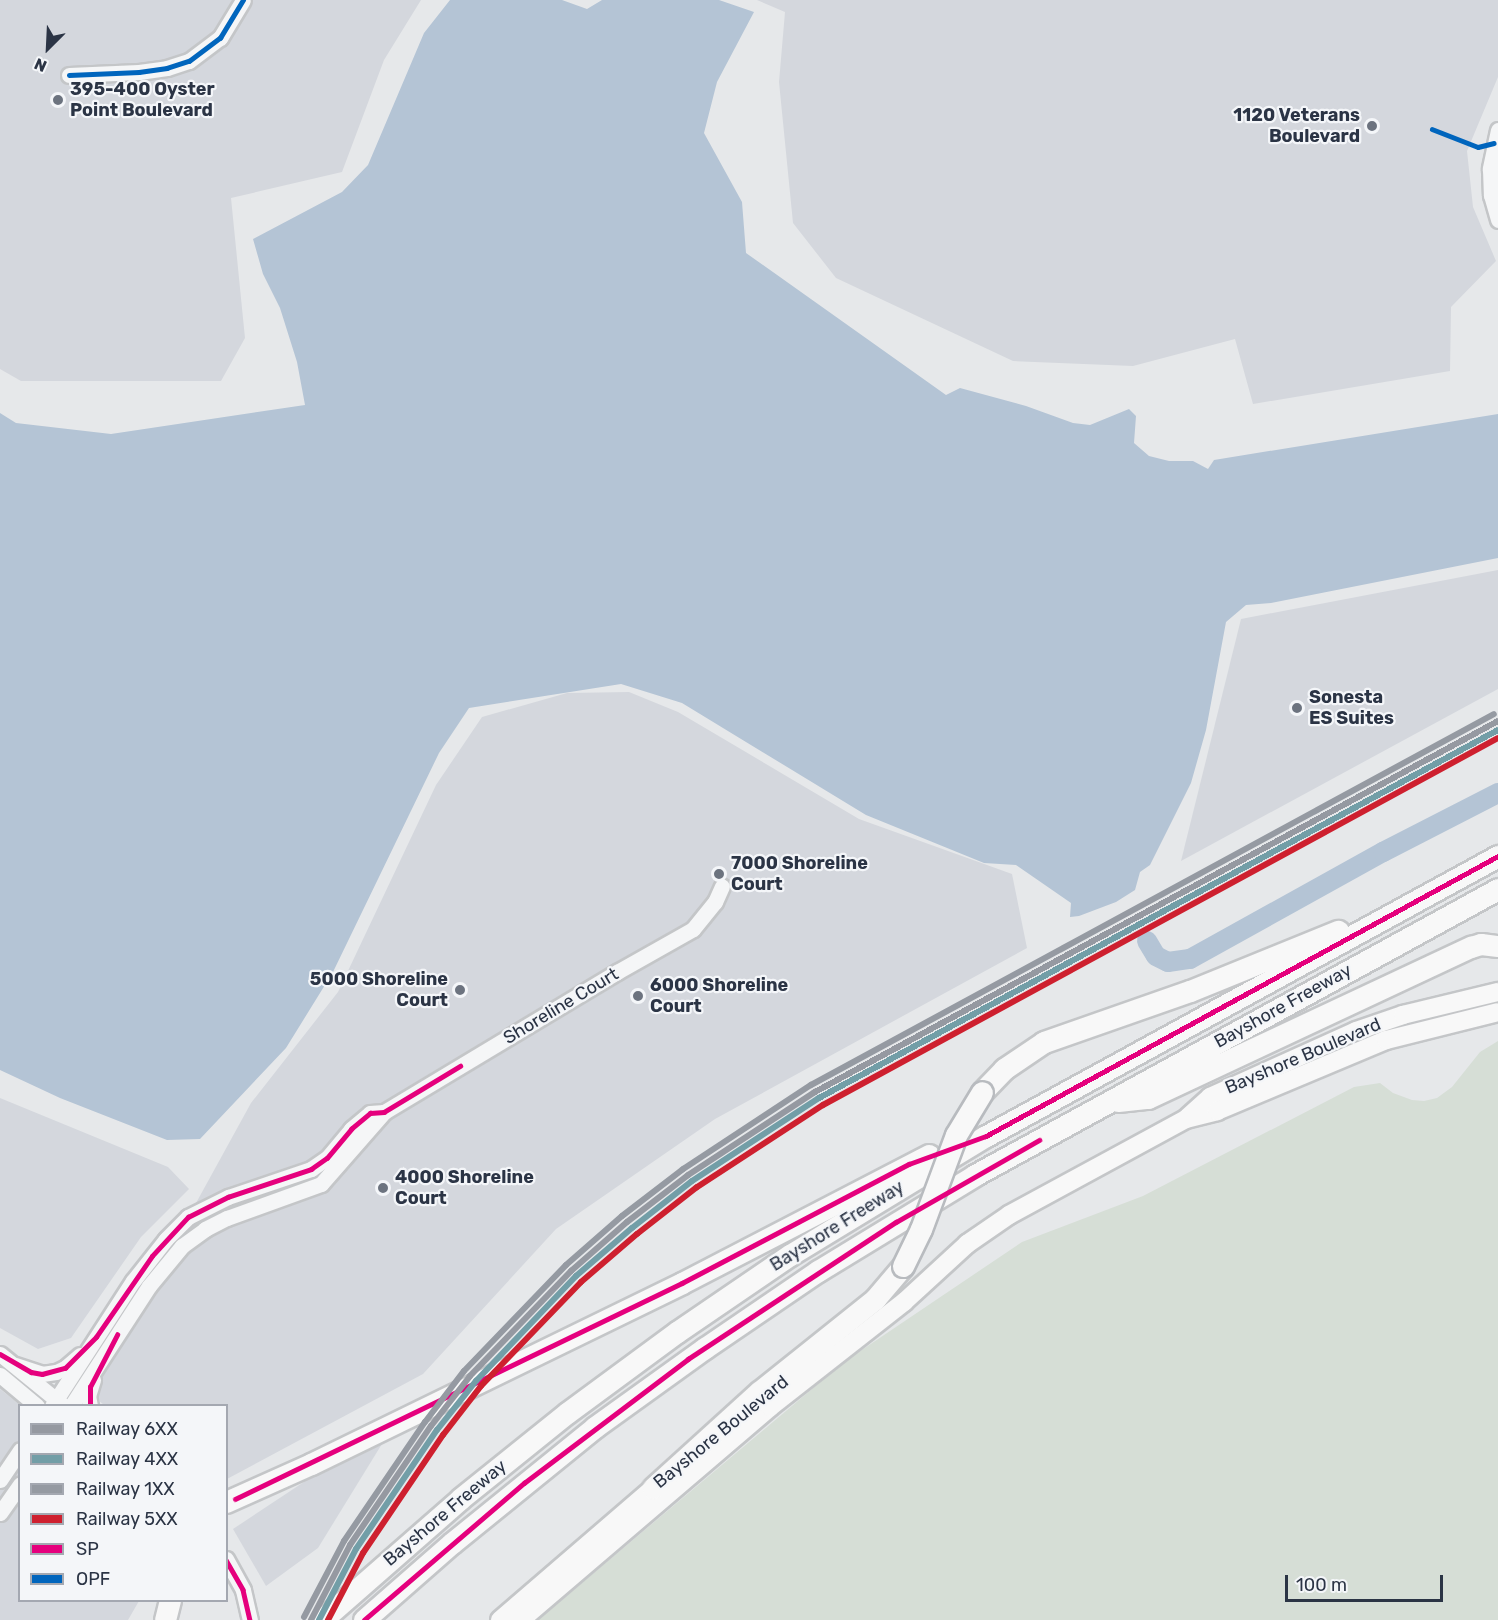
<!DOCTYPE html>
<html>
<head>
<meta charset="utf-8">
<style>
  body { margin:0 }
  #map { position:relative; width:1498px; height:1620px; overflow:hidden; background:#e6e8ea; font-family:Rubik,sans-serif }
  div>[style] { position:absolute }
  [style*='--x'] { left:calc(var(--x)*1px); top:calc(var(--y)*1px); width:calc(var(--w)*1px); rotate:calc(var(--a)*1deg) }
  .built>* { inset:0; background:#d4d7dd }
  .green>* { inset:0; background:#d6ded6 }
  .water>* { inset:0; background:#b4c4d5 }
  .river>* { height:20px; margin:-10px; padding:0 10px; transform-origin:10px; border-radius:10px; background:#b4c4d5 }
  .roads { filter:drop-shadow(2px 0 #c4c6c8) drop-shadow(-2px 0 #c4c6c8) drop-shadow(0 2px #c4c6c8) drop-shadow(0 -2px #c4c6c8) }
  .minor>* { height:15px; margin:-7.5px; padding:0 7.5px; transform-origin:7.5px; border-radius:7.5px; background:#f5f6f7 }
  .major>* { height:18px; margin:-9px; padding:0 9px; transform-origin:9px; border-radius:9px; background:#f8f8f8 }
  .highway>* { height:21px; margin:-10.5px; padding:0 10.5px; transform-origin:10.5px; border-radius:10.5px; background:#f8f8f8 }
  .bridges { filter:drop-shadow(2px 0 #b8bbbf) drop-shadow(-2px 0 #b8bbbf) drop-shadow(0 2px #b8bbbf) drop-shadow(0 -2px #b8bbbf) }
  .highway-bridge>* { height:21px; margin:-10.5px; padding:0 10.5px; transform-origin:10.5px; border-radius:10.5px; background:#f8f8f8 }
  .bus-1>* { height:4.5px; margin:-2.25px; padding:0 2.25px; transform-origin:2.25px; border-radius:2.25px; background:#e5007d }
  .bus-2>* { height:4.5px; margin:-2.25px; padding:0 2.25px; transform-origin:2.25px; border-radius:2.25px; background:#0065bd }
  .rail-1>* { height:6px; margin:-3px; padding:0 3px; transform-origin:3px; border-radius:3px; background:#9599a1 }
  .rail-2>* { height:6px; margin:-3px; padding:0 3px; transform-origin:3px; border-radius:3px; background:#729ea7 }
  .rail-3>* { height:6px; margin:-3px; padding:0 3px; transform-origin:3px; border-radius:3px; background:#959aa2 }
  .rail-4>* { height:6px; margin:-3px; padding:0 3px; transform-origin:3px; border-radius:3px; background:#ce202f }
  .dots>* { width:16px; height:16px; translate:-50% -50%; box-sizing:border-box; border:3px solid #f4f6f9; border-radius:50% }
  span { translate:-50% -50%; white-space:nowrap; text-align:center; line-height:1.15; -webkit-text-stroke:4.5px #f4f6f9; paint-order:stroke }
  .poi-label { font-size:18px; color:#2b3445; font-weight:700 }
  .left { translate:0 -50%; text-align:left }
  .right { translate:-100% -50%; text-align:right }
  .street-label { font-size:18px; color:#2b3445 }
  .legend { position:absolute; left:18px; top:1404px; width:210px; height:198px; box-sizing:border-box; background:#f4f6f9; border:2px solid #a4a8b1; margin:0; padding:8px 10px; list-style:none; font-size:18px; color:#2b3445 }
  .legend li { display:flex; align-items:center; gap:12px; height:30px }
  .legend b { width:30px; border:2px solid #a4a8b1 }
  .north { position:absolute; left:18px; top:18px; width:60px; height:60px; -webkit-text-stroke:4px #f4f6f9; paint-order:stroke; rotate:204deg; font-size:16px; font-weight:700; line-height:24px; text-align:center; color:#2b3445 }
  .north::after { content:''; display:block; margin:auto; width:21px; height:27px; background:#2b3445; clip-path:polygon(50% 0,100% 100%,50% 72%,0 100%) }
  .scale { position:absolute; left:1285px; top:1575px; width:158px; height:27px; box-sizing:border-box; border:3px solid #2b3445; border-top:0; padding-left:8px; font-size:18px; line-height:21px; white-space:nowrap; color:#2b3445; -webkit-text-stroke:4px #f4f6f9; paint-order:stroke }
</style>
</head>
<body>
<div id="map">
  <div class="built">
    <i style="clip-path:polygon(0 0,421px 0,384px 60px,342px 172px,231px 198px,245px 338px,221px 381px,21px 381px,0 369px)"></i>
    <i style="clip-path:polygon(757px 0,1498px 0,1498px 77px,1467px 151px,1473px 207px,1496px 261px,1451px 307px,1450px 371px,1253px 404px,1235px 339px,1133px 366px,1013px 361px,836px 278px,793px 223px,779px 82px,785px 12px)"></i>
    <i style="clip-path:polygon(1498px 570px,1498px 689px,1181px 861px,1241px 619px)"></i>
    <i style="clip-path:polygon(629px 692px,678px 712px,859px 819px,1012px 874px,1027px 948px,715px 1119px,556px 1229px,423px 1374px,227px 1479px,226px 1406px,104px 1405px,91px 1394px,251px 1103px,338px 992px,436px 785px,482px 717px,567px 693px)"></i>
    <i style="clip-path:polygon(0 1098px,168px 1167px,189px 1189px,141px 1237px,71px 1338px,38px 1349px,0 1328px)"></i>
    <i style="clip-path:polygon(0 1389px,20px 1405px,20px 1600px,139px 1601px,128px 1620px,0 1620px)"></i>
    <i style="clip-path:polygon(385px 1439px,318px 1548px,266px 1586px,233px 1529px,313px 1476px)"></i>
  </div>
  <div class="green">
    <i style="clip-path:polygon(1498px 1041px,1498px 1620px,538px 1620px,844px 1362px,1022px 1242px,1143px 1196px,1354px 1087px,1380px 1083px,1393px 1093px,1412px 1100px,1424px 1101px,1437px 1098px,1452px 1087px,1480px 1052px)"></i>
  </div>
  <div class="water">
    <i style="clip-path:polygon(450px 0,562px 0,587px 9px,602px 0,719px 0,754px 12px,717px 82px,704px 133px,742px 202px,746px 253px,946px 395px,960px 388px,1026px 406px,1073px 423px,1090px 425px,1129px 409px,1136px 416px,1134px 443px,1149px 456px,1169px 461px,1193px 461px,1208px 469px,1214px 460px,1498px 414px,1498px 558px,1271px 603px,1246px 605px,1226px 622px,1206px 730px,1191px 783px,1150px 865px,1140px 872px,1135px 890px,1116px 902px,1079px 916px,1070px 917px,1071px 903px,1016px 865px,984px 863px,866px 815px,682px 703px,621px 684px,469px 708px,439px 753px,333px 972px,286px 1048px,200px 1139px,167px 1140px,60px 1098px,0 1070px,0 413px,16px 423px,111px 434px,305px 405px,297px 362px,280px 308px,263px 274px,253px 239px,342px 192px,368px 165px,424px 33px)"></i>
  </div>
  <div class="river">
    <i style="--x:1147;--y:941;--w:17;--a:59"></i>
    <i style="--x:1156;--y:956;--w:13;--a:27"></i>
    <i style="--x:1168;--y:962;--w:22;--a:-8"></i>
    <i style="--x:1190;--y:959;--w:221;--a:-29"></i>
    <i style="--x:1383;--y:852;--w:129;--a:-27.2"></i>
  </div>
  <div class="roads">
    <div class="minor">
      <i style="--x:69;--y:75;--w:70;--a:-2.5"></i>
      <i style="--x:139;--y:72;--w:28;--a:-8"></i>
      <i style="--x:167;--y:68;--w:23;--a:-18"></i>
      <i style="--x:189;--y:61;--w:39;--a:-37"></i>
      <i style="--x:220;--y:38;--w:44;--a:-58.8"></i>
      <i style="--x:1498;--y:130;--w:40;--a:102"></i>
      <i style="--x:1490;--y:169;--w:26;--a:88"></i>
      <i style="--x:1491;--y:195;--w:26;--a:74"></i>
      <i style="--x:0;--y:1354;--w:82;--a:39.1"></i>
      <i style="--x:15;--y:1365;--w:28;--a:18"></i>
      <i style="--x:42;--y:1374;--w:14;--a:-8"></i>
      <i style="--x:56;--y:1372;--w:10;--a:-24"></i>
      <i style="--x:65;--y:1368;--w:20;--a:-41"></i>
      <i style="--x:0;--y:1375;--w:48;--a:40"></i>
      <i style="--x:52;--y:1406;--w:149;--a:-57.1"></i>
      <i style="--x:133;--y:1281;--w:53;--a:-51.8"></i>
      <i style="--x:166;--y:1239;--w:31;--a:-45"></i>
      <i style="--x:188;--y:1217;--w:45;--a:-26.6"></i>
      <i style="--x:228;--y:1197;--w:88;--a:-18.6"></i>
      <i style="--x:311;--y:1169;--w:19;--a:-35"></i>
      <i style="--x:327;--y:1158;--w:38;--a:-50"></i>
      <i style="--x:351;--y:1129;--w:25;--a:-40"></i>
      <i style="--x:370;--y:1113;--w:14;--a:-4"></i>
      <i style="--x:71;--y:1406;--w:143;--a:-57"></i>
      <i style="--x:149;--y:1286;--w:52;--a:-50.5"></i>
      <i style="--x:182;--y:1246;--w:29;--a:-36"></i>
      <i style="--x:205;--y:1229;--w:25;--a:-27"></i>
      <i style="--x:227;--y:1218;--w:100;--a:-19.9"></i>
      <i style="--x:321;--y:1184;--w:96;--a:-48.8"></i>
      <i style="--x:384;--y:1112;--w:272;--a:-31"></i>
      <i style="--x:617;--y:972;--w:87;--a:-29.5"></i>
      <i style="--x:693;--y:929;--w:35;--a:-51"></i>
      <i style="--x:715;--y:902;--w:17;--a:-66"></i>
      <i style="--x:90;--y:1406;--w:10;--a:-101"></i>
      <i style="--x:88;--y:1396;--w:17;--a:-73"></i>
      <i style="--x:0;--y:1480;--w:36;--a:-56"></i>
      <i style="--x:0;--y:1513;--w:35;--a:-55"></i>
      <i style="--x:226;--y:1559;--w:35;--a:61"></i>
      <i style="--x:243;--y:1590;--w:31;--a:77"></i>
    </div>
    <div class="major">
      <i style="--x:1188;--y:1117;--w:30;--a:-42"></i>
      <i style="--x:1210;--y:1097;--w:160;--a:-24.3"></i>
      <i style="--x:1356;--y:1031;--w:50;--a:-18.8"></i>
      <i style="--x:1403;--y:1015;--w:98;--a:-13.6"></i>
      <i style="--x:500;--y:1620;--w:216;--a:-40.7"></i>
      <i style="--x:521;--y:1620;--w:328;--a:-40.5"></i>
      <i style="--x:770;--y:1407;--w:170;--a:-38.1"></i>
      <i style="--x:904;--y:1302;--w:86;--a:-42.6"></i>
      <i style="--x:967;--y:1244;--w:51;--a:-34.6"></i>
      <i style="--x:1009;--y:1215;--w:201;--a:-28.5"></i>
      <i style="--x:1186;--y:1119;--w:32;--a:-14"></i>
      <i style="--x:1217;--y:1111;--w:183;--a:-22.8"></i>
      <i style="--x:1386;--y:1040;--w:115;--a:-14"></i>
    </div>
    <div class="highway">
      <i style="--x:982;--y:1092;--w:32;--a:-46"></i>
      <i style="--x:1004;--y:1069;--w:48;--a:-34"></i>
      <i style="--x:1044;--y:1042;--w:155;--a:-19.3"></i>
      <i style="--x:1190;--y:991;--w:160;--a:-22.1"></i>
      <i style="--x:1118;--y:1101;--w:30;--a:-6"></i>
      <i style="--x:1148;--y:1098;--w:357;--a:-25.1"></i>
      <i style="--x:1471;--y:947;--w:10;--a:-17"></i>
      <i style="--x:1481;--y:944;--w:17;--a:7"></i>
      <i style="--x:653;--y:1488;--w:143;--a:-42.2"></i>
      <i style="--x:759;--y:1392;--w:149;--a:-38.7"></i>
      <i style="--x:875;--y:1299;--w:43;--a:-49.7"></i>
      <i style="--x:226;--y:1502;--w:93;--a:-24.1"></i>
      <i style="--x:311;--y:1464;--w:413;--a:-26"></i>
      <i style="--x:682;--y:1283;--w:278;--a:-27.4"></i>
      <i style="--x:165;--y:1620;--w:21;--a:-76"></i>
      <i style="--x:322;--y:1620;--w:184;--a:-41.2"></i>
      <i style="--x:460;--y:1499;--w:137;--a:-38.8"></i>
      <i style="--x:567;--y:1413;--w:137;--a:-36.4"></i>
      <i style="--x:677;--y:1332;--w:137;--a:-34.3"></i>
      <i style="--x:790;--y:1255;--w:229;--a:-31.3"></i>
      <i style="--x:986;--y:1136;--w:584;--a:-28.67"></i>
      <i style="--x:364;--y:1620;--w:117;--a:-41.2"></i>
      <i style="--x:452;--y:1543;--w:184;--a:-39"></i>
      <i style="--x:595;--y:1427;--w:135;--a:-35.7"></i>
      <i style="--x:705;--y:1348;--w:137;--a:-34.3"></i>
      <i style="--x:818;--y:1271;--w:184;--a:-31.4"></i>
      <i style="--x:975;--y:1175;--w:596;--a:-28.67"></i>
    </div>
  </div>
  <div class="bridges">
    <div class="highway-bridge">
      <i style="--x:903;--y:1266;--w:41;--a:-64.1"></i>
      <i style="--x:921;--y:1229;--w:100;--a:-69.6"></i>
      <i style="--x:956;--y:1135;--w:50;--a:-58.8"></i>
    </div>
  </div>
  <div class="bus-1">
    <i style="--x:0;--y:1354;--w:36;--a:30"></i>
    <i style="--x:31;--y:1372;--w:11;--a:10"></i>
    <i style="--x:42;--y:1374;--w:24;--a:-15"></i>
    <i style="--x:65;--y:1368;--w:44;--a:-45"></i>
    <i style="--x:96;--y:1337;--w:98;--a:-55.3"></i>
    <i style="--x:152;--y:1256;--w:53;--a:-47.3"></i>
    <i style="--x:188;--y:1217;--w:45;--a:-26.6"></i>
    <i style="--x:228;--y:1197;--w:88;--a:-18.6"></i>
    <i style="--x:311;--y:1169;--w:19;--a:-35"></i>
    <i style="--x:327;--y:1158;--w:38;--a:-50"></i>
    <i style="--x:351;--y:1129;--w:25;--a:-40"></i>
    <i style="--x:370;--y:1113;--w:14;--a:-4"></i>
    <i style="--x:384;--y:1112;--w:89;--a:-31.2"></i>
    <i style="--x:90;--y:1406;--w:19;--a:-90"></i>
    <i style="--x:90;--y:1387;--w:59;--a:-62.6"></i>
    <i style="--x:235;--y:1499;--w:496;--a:-25.8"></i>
    <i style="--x:682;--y:1283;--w:256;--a:-27.7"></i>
    <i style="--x:909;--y:1164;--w:82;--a:-20"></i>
    <i style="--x:986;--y:1136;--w:584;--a:-28.67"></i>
    <i style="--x:226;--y:1560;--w:34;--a:60"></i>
    <i style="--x:243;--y:1590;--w:31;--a:77"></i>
    <i style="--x:364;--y:1620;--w:211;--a:-40.6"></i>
    <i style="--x:524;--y:1483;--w:206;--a:-37.1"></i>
    <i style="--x:688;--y:1359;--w:249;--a:-33.4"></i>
    <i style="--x:896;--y:1222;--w:165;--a:-29.8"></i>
  </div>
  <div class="bus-2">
    <i style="--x:69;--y:75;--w:70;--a:-2.5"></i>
    <i style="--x:139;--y:72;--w:28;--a:-8"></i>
    <i style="--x:167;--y:68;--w:23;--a:-18"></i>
    <i style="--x:189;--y:61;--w:39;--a:-37"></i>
    <i style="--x:220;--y:38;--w:44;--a:-58.8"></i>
    <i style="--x:1432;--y:129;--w:49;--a:21.4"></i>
    <i style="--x:1478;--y:147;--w:16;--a:-14"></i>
  </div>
  <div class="rail-1">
    <i style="--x:311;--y:1620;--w:85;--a:-62.5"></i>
    <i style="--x:350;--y:1545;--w:144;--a:-55.8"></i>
    <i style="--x:431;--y:1426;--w:63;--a:-52"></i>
    <i style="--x:470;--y:1376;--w:146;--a:-46.1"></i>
    <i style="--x:571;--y:1271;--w:74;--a:-41.2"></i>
    <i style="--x:627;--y:1222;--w:77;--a:-37.6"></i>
    <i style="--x:688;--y:1175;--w:152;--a:-33.2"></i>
    <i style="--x:815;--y:1092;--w:777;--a:-28.51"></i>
  </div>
  <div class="rail-2">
    <i style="--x:319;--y:1620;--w:80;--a:-62.5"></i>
    <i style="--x:356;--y:1549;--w:144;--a:-55.8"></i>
    <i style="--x:437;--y:1430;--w:63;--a:-51.5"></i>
    <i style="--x:476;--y:1381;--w:145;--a:-46.4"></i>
    <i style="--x:576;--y:1276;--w:74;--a:-40.6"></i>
    <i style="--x:632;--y:1228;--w:76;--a:-38.1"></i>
    <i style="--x:692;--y:1181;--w:152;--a:-33.2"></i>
    <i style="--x:819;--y:1098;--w:772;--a:-28.46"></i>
  </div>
  <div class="rail-3">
    <i style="--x:304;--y:1617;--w:86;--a:-62.2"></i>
    <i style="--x:344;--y:1541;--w:144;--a:-55.8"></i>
    <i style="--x:425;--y:1422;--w:64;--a:-52.6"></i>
    <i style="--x:464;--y:1371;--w:147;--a:-46.1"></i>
    <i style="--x:566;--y:1265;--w:74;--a:-41.2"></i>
    <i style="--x:622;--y:1216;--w:77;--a:-37.6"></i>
    <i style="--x:683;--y:1169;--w:153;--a:-33.3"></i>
    <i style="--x:811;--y:1085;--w:777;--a:-28.51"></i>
  </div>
  <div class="rail-4">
    <i style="--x:328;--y:1620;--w:76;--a:-62.4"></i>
    <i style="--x:363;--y:1553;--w:143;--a:-55.9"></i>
    <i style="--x:443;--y:1435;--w:62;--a:-52.2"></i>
    <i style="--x:481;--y:1386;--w:144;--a:-46.1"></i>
    <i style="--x:581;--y:1282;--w:74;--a:-40.6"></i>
    <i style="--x:637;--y:1234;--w:76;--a:-38.1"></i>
    <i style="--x:697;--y:1187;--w:150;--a:-33.1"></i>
    <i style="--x:823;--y:1105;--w:768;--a:-28.53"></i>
  </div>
  <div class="dots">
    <i style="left:58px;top:100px;background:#6c737f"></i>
    <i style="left:1372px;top:126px;background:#6c737f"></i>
    <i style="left:1297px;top:708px;background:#6c737f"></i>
    <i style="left:719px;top:874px;background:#6c737f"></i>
    <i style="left:460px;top:990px;background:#6c737f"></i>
    <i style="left:638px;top:996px;background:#6c737f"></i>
    <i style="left:383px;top:1188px;background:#6c737f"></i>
  </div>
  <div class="poi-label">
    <span class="left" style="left:70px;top:100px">395-400 Oyster<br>Point Boulevard</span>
    <span class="right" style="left:1360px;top:126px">1120 Veterans<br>Boulevard</span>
    <span class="left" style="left:1309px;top:708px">Sonesta<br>ES Suites</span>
    <span class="left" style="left:731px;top:874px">7000 Shoreline<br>Court</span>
    <span class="right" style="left:448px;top:990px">5000 Shoreline<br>Court</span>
    <span class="left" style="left:650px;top:996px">6000 Shoreline<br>Court</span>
    <span class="left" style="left:395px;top:1188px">4000 Shoreline<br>Court</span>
  </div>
  <div class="street-label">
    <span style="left:561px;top:1006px;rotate:-31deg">Shoreline Court</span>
    <span style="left:1283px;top:1006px;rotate:-29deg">Bayshore Freeway</span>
    <span style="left:1303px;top:1056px;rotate:-23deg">Bayshore Boulevard</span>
    <span style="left:837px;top:1226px;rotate:-32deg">Bayshore Freeway</span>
    <span style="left:721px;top:1432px;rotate:-39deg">Bayshore Boulevard</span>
    <span style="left:445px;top:1513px;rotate:-40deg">Bayshore Freeway</span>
  </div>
  <ul class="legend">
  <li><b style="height:8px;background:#9599a1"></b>Railway 6XX</li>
  <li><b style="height:8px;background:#729ea7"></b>Railway 4XX</li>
  <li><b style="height:8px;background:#959aa2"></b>Railway 1XX</li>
  <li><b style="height:8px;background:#ce202f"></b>Railway 5XX</li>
  <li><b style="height:8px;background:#e5007d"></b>SP</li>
  <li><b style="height:8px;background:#0065bd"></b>OPF</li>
  </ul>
  <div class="north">N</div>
  <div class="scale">100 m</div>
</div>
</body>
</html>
